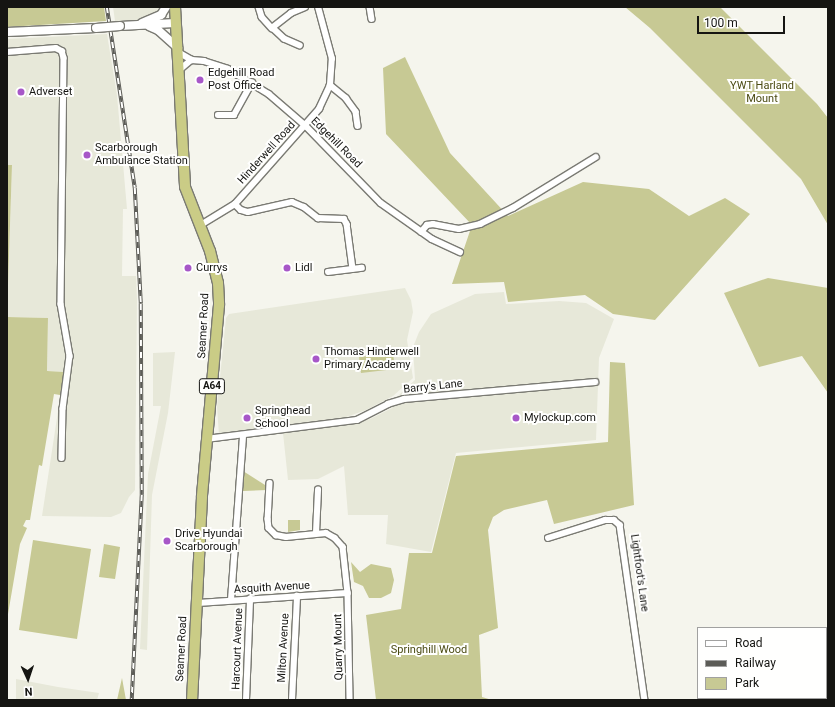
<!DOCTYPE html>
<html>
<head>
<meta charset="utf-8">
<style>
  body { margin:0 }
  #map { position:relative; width:835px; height:707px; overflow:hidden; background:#f5f5ed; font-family:Roboto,sans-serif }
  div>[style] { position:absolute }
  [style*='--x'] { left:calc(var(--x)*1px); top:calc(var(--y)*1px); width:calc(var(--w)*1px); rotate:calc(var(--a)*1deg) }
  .built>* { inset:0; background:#e7e8d9 }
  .green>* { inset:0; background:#c7c994 }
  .roads { filter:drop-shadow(1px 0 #7a7a73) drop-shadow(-1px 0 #7a7a73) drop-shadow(0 1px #7a7a73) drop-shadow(0 -1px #7a7a73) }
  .street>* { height:5.5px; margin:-2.75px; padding:0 2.75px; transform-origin:2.75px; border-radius:2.75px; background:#fff }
  .secondary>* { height:8px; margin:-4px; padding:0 4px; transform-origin:4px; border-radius:4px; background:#fff }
  .highway>* { height:10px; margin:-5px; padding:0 5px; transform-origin:5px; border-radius:5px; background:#cacc86 }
  .rail>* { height:3.5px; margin-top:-1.75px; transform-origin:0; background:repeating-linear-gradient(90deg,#fffffe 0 6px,#5c5c57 0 12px); box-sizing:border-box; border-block:1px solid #5c5c57 }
  .bridges { filter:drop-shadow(1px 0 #7a7a73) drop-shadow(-1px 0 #7a7a73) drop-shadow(0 1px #7a7a73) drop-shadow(0 -1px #7a7a73) }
  .secondary-bridge>* { height:8px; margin:-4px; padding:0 4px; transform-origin:4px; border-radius:4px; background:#fff }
  .dots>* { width:11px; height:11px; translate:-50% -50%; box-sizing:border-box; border:2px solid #fffffe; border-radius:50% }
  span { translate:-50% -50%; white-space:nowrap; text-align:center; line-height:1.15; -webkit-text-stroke:4px #fffffe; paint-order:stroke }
  .shield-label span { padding:1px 3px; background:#fffffe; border:1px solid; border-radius:3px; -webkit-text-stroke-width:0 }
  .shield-label { font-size:10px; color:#151512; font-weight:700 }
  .poi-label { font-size:11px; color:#151512 }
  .left { translate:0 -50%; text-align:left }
  .park-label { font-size:11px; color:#4b4b13 }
  .street-label { font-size:11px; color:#151512 }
  .frame { position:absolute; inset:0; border:8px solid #151512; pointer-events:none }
  .legend { position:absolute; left:697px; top:627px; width:130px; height:72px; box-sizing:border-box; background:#fffffe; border:1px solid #a1a1a0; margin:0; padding:5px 7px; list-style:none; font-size:12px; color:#151512 }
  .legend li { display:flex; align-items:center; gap:8px; height:20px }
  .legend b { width:20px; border:1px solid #a1a1a0 }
  .north { position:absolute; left:8px; top:659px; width:40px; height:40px; -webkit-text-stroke:3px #fffffe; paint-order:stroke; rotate:177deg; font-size:11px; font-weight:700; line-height:16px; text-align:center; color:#151512 }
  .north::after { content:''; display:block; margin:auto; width:14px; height:18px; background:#151512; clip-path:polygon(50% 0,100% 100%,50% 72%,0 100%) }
  .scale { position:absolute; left:697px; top:16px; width:88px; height:18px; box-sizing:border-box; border:2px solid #151512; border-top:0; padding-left:5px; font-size:12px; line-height:14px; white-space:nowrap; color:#151512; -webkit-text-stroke:3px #fffffe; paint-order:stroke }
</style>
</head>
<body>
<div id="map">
  <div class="built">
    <i style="clip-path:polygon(113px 7px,162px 7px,155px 15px,140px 20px,115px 21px)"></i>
    <i style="clip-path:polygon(107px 34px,117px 95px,127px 209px,123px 209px,122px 276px,136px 276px,137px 299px,135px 490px,129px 497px,121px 513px,111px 517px,42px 516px,64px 372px,47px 371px,48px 318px,7px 317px,12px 166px,7px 165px,7px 39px)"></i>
    <i style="clip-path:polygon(405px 288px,411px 300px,413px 312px,407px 340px,413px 378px,393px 396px,366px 410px,338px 420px,219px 435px,217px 407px,226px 318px,229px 314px)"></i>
    <i style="clip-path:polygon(504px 292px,506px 304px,559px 301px,586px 303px,614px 319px,599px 358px,596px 440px,456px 453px,431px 552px,386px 544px,388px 515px,348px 515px,344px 466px,318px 479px,288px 480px,283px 433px,340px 426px,370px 419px,392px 408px,399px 395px,415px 380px,413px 347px,419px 332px,431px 314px,475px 294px)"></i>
    <i style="clip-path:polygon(175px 352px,168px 413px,152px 495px,147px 650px,140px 649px,148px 474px,161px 406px,153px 406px,153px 353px)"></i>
    <i style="clip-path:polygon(16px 679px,58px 687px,99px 693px,97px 700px,16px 700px)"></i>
  </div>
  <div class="green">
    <i style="clip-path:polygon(7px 7px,104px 7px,106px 21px,7px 27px)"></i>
    <i style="clip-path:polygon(625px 7px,720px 7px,817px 104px,828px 118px,828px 225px,801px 179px,650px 28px)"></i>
    <i style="clip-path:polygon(405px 57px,450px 153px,508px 216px,583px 182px,649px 189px,689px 216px,725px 198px,750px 214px,655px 320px,613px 314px,585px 295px,508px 302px,504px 282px,452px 284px,472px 225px,386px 134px,383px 68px)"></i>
    <i style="clip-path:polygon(7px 165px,12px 165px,7px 316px)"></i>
    <i style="clip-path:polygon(768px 278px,828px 288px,828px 393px,802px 356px,759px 367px,724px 293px)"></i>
    <i style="clip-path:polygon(7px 317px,48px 318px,47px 371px,64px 372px,60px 395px,54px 394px,42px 466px,39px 465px,30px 520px,26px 520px,23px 526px,27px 528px,20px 544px,7px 620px)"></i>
    <i style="clip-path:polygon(393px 353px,395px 369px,361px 373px,359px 357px)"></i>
    <i style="clip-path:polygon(610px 362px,625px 363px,634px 505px,554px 524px,547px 500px,504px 510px,493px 517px,488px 530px,498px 628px,479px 635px,482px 697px,492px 700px,376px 700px,366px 615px,401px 609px,409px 553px,432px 553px,456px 456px,608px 442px)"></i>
    <i style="clip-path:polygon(243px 471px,265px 485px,267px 490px,243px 491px)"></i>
    <i style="clip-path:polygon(288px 520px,300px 520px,300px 530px,288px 532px)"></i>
    <i style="clip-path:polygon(33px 540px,91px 549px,77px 639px,19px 630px)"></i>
    <i style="clip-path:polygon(104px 544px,120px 547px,115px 579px,99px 577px)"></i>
    <i style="clip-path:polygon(351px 562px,360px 572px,371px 564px,391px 568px,394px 580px,391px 593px,381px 598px,369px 598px,363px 586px,354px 582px)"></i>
    <i style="clip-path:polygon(122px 678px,126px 700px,117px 700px)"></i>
  </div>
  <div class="roads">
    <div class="street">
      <i style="--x:259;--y:7;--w:10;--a:73"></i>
      <i style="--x:262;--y:17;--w:15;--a:48"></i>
      <i style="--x:370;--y:7;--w:12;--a:81"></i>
      <i style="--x:300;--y:46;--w:17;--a:-156"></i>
      <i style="--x:284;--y:39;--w:16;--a:-137"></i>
      <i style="--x:272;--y:28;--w:24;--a:-38"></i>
      <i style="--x:291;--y:13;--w:15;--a:-23"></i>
      <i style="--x:7;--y:52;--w:49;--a:-4.7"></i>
      <i style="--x:56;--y:48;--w:7;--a:27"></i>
      <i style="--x:62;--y:51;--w:7;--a:74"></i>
      <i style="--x:64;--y:58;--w:246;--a:90.7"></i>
      <i style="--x:61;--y:304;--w:53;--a:80.2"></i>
      <i style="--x:70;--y:356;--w:53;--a:97.5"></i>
      <i style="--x:63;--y:409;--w:49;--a:91.2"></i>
      <i style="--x:178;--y:52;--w:16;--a:30"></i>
      <i style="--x:192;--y:60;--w:16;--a:140"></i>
      <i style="--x:192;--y:60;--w:12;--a:5"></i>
      <i style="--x:204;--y:61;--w:25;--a:18"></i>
      <i style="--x:228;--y:69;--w:48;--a:31.4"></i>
      <i style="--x:269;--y:94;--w:49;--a:40.9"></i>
      <i style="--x:306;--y:126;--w:107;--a:45.8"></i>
      <i style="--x:381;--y:203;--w:62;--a:35.2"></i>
      <i style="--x:432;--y:239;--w:31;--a:25"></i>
      <i style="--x:330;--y:85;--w:21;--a:39"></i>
      <i style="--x:346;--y:98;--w:17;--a:54"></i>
      <i style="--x:356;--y:112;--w:14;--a:82"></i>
      <i style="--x:218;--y:115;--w:16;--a:0"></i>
      <i style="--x:234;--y:115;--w:37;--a:-61"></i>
      <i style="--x:235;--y:204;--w:8;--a:45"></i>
      <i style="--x:241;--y:210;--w:7;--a:16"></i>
      <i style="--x:248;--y:212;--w:45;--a:-12.8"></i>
      <i style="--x:292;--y:202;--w:13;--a:23"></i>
      <i style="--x:304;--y:207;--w:18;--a:38"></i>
      <i style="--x:318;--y:218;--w:26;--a:2"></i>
      <i style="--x:344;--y:219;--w:6;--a:59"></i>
      <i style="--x:347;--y:224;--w:45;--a:82.4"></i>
      <i style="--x:199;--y:226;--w:42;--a:-31.4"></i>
      <i style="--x:235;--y:204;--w:127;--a:-48.5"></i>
      <i style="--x:319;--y:109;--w:26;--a:-65"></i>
      <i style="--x:330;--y:85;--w:26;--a:-86"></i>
      <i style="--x:332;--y:59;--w:54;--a:-105.1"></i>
      <i style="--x:421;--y:232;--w:9;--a:-49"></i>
      <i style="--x:427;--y:225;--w:6;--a:-9"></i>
      <i style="--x:433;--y:224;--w:26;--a:11"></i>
      <i style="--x:459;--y:229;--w:22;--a:-13"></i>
      <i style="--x:480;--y:224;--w:37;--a:-26"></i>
      <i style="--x:513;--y:208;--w:97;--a:-31.6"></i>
      <i style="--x:328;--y:272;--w:34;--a:-7"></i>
      <i style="--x:206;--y:439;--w:152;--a:-7.2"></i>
      <i style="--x:357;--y:420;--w:35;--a:-27"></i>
      <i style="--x:388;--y:404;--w:17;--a:-17"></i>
      <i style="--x:404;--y:399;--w:192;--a:-5.1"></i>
      <i style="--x:270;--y:483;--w:36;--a:93"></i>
      <i style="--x:268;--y:519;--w:9;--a:84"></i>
      <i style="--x:269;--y:528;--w:10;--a:45"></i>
      <i style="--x:276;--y:535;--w:10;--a:11"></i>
      <i style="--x:286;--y:537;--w:40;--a:-5.7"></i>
      <i style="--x:326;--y:533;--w:10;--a:29"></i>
      <i style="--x:335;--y:538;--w:12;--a:48"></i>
      <i style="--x:343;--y:547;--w:46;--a:83.8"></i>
      <i style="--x:348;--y:593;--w:107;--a:88.9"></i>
      <i style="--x:316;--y:533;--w:43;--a:-87.3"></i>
      <i style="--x:548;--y:538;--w:60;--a:-17.5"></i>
      <i style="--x:605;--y:520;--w:9;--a:0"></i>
      <i style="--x:614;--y:520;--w:8;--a:40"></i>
      <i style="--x:620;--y:525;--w:177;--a:81.9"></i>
      <i style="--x:231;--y:600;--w:165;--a:-85.8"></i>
      <i style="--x:197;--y:603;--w:151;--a:-3.8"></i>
      <i style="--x:246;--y:700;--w:101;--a:-87.7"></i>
      <i style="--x:292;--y:700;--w:104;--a:-87.2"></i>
    </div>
    <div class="secondary">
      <i style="--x:142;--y:23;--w:21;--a:-23"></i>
      <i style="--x:161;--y:15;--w:9;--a:-58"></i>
      <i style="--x:120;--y:26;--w:55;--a:-3.1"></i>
      <i style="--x:149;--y:26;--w:10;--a:24"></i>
      <i style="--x:158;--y:30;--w:27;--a:42"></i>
      <i style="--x:7;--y:32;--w:89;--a:-2.6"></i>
    </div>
    <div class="highway">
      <i style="--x:175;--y:7;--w:180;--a:86.8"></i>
      <i style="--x:185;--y:187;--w:69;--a:68.7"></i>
      <i style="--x:210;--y:251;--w:33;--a:76"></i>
      <i style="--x:218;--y:283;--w:22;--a:87"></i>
      <i style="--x:219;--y:305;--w:193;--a:95.1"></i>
      <i style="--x:202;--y:497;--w:203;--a:92.8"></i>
    </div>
  </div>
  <div class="rail">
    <i style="--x:107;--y:7;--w:183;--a:81.2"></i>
    <i style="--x:135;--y:188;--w:116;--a:87"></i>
    <i style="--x:141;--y:304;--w:191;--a:89.7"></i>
    <i style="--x:142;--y:495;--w:205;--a:92.8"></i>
  </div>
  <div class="bridges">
    <div class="secondary-bridge">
      <i style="--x:96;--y:28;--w:24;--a:-5"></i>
    </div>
  </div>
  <div class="dots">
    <i style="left:200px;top:80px;background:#a757c8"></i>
    <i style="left:21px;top:92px;background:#a757c8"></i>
    <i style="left:87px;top:155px;background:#a757c8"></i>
    <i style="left:188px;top:268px;background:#a757c8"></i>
    <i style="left:287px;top:268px;background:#a757c8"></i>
    <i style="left:316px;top:359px;background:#a757c8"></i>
    <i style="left:247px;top:418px;background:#a757c8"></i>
    <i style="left:516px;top:418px;background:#a757c8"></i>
    <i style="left:167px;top:541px;background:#a757c8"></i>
  </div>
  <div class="shield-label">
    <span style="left:212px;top:386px">A64</span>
  </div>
  <div class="poi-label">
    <span class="left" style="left:208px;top:80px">Edgehill Road<br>Post Office</span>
    <span class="left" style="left:29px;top:92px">Adverset</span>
    <span class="left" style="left:95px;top:155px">Scarborough<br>Ambulance Station</span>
    <span class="left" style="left:196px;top:268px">Currys</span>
    <span class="left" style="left:295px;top:268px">Lidl</span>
    <span class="left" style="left:324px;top:359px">Thomas Hinderwell<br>Primary Academy</span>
    <span class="left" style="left:255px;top:418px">Springhead<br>School</span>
    <span class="left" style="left:524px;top:418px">Mylockup.com</span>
    <span class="left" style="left:175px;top:541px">Drive Hyundai<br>Scarborough</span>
  </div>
  <div class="park-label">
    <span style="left:762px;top:93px">YWT Harland<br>Mount</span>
    <span style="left:429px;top:650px">Springhill Wood</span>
  </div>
  <div class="street-label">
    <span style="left:336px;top:143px;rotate:45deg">Edgehill Road</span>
    <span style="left:267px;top:153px;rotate:-48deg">Hinderwell Road</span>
    <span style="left:204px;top:326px;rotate:-87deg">Seamer Road</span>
    <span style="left:433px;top:387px;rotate:-6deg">Barry's Lane</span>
    <span style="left:639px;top:573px;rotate:82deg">Lightfoot's Lane</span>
    <span style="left:272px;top:588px;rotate:-3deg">Asquith Avenue</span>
    <span style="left:339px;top:647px;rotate:-91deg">Quarry Mount</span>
    <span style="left:284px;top:648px;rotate:-87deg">Milton Avenue</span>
    <span style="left:182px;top:649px;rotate:-87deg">Seamer Road</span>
    <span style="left:238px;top:649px;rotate:-88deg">Harcourt Avenue</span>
  </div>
  <div class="frame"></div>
  <ul class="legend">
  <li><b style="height:5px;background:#fff"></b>Road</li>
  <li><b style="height:5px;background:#5c5c57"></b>Railway</li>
  <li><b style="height:11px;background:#c7c994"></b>Park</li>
  </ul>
  <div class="north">N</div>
  <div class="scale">100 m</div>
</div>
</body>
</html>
